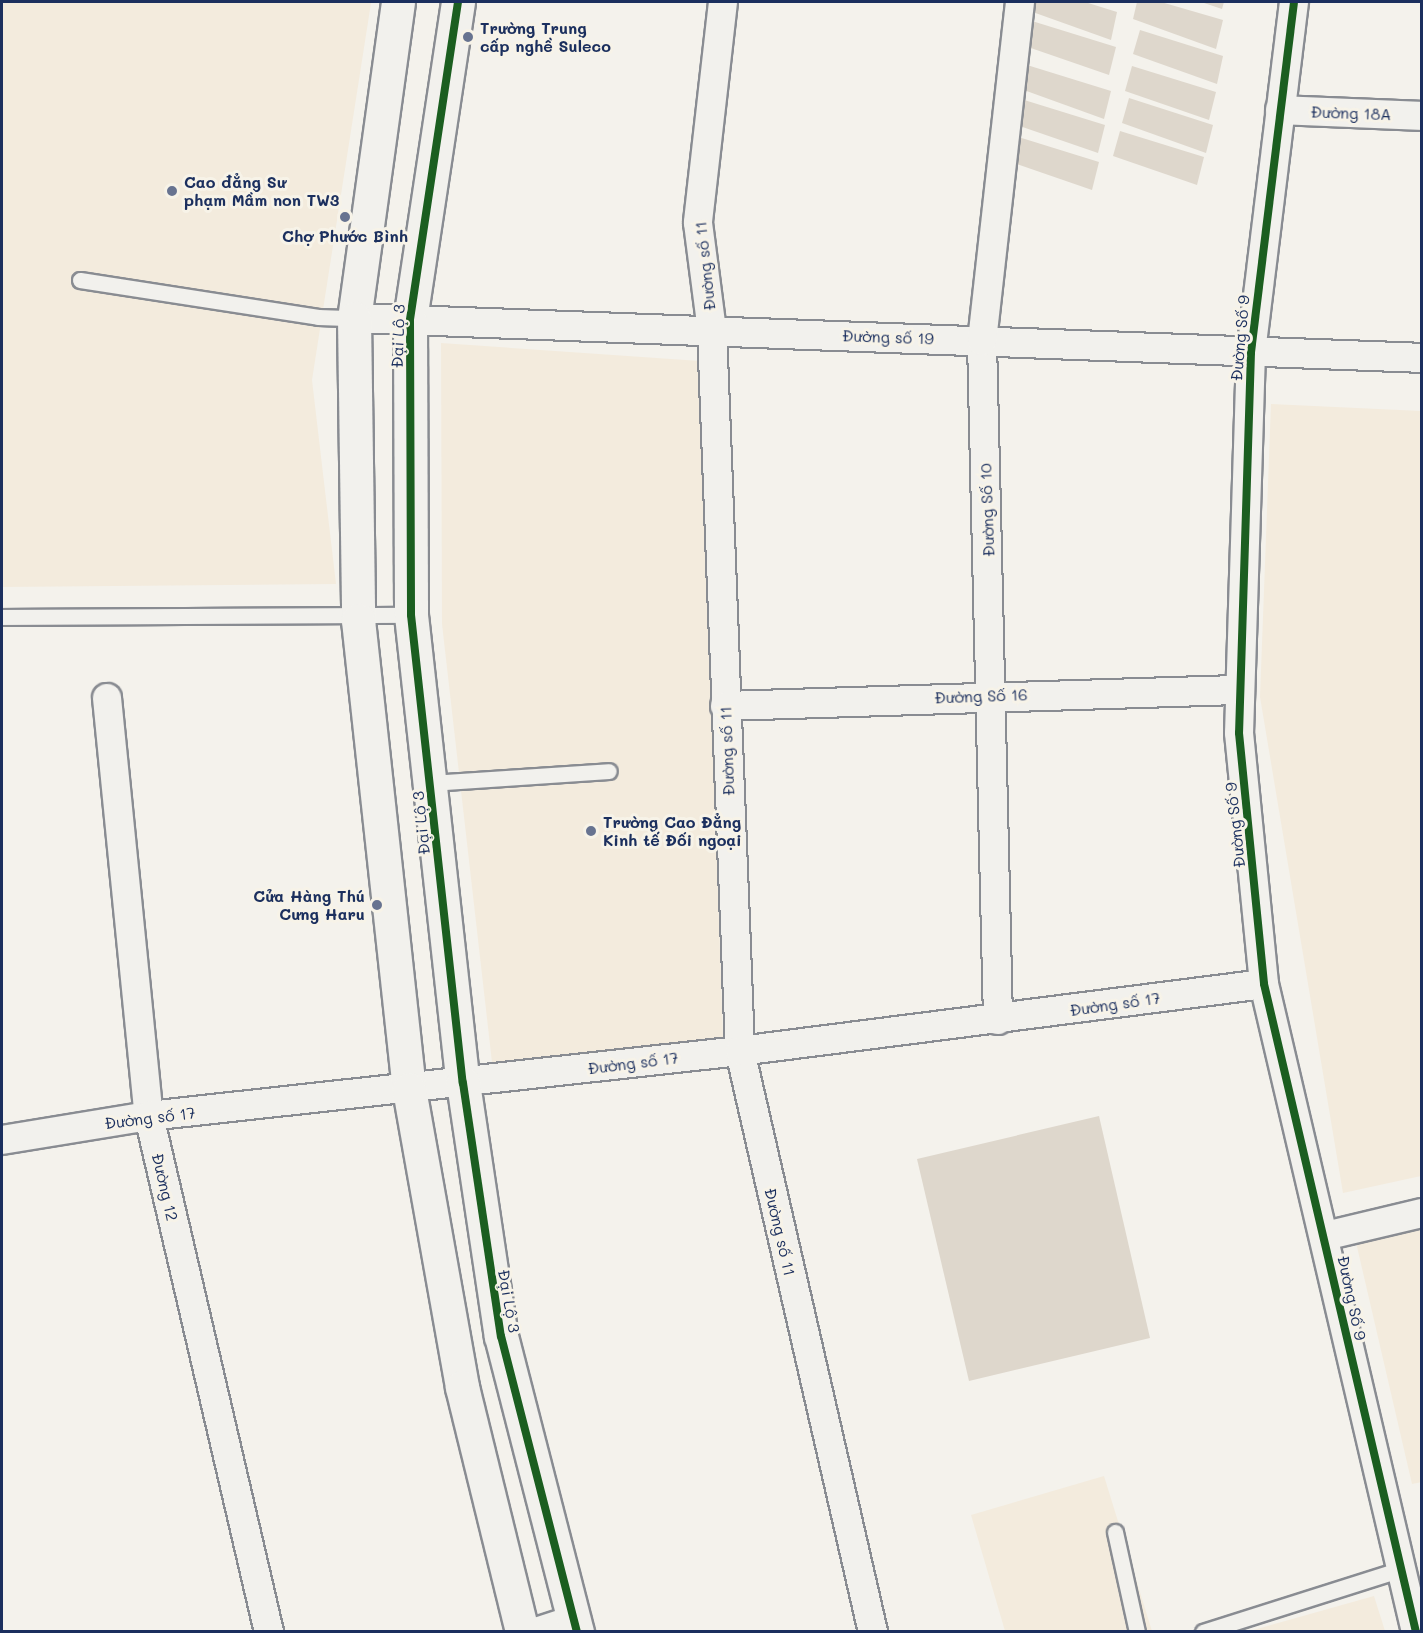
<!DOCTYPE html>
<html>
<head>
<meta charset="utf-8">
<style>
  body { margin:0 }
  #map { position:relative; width:1423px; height:1633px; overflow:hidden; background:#f4f2ec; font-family:Mali,sans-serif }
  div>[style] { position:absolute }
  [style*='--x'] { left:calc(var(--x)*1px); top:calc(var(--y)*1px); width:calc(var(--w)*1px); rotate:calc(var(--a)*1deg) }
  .built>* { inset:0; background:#f3ebdd }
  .building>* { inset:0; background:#ded7cc }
  .roads { filter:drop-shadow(2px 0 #898c92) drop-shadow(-2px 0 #898c92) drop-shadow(0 2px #898c92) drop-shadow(0 -2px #898c92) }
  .lane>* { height:15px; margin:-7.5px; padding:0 7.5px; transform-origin:7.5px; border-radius:7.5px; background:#f2f1ed }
  .street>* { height:28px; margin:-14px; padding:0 14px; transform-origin:14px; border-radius:14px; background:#f2f1ed }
  .secondary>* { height:33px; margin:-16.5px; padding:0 16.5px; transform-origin:16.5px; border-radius:16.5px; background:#f2f1ed }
  .cycleway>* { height:8px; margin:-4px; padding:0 4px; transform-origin:4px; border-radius:4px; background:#1b5e20 }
  .dots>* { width:16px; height:16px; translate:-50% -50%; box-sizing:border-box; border:3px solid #f7f3e8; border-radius:50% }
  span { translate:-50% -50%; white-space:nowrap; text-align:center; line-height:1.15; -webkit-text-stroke:6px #f7f3e8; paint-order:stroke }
  .poi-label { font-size:16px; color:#1b2f5e; font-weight:700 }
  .left { translate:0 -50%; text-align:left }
  .right { translate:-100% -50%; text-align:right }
  .street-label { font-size:16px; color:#1b2f5e }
  .frame { position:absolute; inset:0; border:3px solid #1b2f5e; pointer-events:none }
</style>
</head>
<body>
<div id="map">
  <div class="built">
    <i style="clip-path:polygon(2px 2px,371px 3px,312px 380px,336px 584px,2px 587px)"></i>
    <i style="clip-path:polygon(441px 343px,700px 361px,723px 1038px,493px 1071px,442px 624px)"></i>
    <i style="clip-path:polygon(1271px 404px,1421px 411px,1421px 1176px,1343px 1193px,1260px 697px)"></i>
    <i style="clip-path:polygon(1421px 1224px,1422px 1482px,1412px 1484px,1355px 1238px)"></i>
    <i style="clip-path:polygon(1104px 1476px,1152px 1631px,1005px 1631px,971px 1515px)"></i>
    <i style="clip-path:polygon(1374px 1596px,1385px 1631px,1250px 1631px)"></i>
  </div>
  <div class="building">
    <i style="clip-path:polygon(1029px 2px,1085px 2px,1117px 12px,1111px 40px,1027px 10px)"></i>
    <i style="clip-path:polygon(1137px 2px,1161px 2px,1223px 20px,1216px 49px,1133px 19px)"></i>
    <i style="clip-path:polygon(1201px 2px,1224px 2px,1222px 9px)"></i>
    <i style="clip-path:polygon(1032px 21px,1116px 47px,1109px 75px,1025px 46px)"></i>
    <i style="clip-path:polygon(1140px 30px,1223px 56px,1217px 84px,1133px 54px)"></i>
    <i style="clip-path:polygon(1027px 65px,1111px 91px,1104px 119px,1021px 89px)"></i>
    <i style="clip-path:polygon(1132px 66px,1216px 92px,1209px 120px,1125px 91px)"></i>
    <i style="clip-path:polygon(1129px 98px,1213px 125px,1206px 153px,1122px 123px)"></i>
    <i style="clip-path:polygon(1021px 99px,1105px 125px,1098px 153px,1014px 124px)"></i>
    <i style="clip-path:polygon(1120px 131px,1204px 157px,1197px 185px,1113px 156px)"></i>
    <i style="clip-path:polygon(1015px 136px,1099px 162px,1092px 190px,1008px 161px)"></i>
    <i style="clip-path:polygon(1099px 1116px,1150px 1338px,969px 1381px,917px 1159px)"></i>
  </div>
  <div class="roads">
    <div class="lane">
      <i style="--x:80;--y:280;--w:241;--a:8.8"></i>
      <i style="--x:318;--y:317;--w:36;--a:2"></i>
      <i style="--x:2;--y:617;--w:409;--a:-0.3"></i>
      <i style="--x:430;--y:783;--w:179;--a:-3.8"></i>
      <i style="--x:1115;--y:1532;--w:102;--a:77.6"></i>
      <i style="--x:1203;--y:1632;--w:205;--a:-17.6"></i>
    </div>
    <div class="street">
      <i style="--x:723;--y:2;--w:222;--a:96.5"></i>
      <i style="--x:698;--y:223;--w:109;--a:82.6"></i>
      <i style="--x:712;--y:331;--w:721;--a:87.77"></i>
      <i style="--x:740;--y:1051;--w:596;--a:77.11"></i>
      <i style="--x:1294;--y:2;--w:353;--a:97"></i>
      <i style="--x:1251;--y:352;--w:381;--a:91.8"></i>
      <i style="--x:1239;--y:733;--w:252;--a:84.3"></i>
      <i style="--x:1264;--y:984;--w:666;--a:76.8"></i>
      <i style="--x:1280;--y:110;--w:142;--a:2.4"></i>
      <i style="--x:354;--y:318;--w:1069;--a:2.14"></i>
      <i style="--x:107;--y:698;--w:420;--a:84.3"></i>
      <i style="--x:149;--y:1116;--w:530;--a:76.91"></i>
      <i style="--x:725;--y:706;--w:513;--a:-1.79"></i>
      <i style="--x:998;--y:1020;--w:679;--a:-91.35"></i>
      <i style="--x:982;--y:341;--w:341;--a:-83.6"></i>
      <i style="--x:2;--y:1140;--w:149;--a:-9.3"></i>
      <i style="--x:149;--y:1116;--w:595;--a:-6.28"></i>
      <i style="--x:740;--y:1051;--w:528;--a:-7.29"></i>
      <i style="--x:1325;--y:1236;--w:100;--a:-13.3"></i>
      <i style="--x:536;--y:1632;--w:39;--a:-18"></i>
    </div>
    <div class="secondary">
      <i style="--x:398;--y:2;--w:319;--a:97.9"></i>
      <i style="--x:354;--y:318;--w:302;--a:89.2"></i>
      <i style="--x:358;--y:620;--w:472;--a:83.8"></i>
      <i style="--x:409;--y:1089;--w:303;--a:79.9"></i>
      <i style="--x:462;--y:1387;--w:252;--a:76.2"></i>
      <i style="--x:458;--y:2;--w:323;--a:98.6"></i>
      <i style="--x:410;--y:321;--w:294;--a:89.8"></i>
      <i style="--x:411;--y:615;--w:471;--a:83.7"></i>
      <i style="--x:463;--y:1083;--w:256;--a:81.5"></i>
      <i style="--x:501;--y:1336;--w:306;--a:75.6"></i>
    </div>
  </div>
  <div class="cycleway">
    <i style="--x:458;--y:2;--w:323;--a:98.6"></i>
    <i style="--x:410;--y:321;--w:294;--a:89.8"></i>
    <i style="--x:411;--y:615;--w:471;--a:83.7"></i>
    <i style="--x:463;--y:1083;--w:256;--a:81.5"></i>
    <i style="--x:501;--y:1336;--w:306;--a:75.6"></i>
    <i style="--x:1294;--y:2;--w:353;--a:97"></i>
    <i style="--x:1251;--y:352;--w:381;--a:91.8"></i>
    <i style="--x:1239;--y:733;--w:252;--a:84.3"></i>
    <i style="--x:1264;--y:984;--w:666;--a:76.8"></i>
  </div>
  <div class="dots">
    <i style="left:468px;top:37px;background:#677390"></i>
    <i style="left:172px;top:191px;background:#677390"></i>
    <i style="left:345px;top:217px;background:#677390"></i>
    <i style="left:591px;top:831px;background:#677390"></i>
    <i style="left:377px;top:905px;background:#677390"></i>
  </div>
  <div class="poi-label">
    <span class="left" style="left:480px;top:37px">Trường Trung<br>cấp nghề Suleco</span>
    <span class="left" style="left:184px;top:191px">Cao đẳng Sư<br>phạm Mầm non TW3</span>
    <span style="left:345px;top:236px">Chợ Phước Bình</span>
    <span class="left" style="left:603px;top:831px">Trường Cao Đẳng<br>Kinh tế Đối ngoại</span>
    <span class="right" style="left:365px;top:905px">Cửa Hàng Thú<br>Cưng Haru</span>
  </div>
  <div class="street-label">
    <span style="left:1351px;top:113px;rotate:2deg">Đường 18A</span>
    <span style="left:705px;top:266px;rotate:-96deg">Đường số 11</span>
    <span style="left:398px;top:336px;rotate:-88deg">Đại Lộ 3</span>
    <span style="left:888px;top:337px;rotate:2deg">Đường số 19</span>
    <span style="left:1240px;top:338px;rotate:-85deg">Đường Số 9</span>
    <span style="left:987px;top:510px;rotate:-92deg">Đường Số 10</span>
    <span style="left:981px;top:696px;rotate:-2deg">Đường Số 16</span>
    <span style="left:727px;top:751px;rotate:-92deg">Đường số 11</span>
    <span style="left:421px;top:823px;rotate:-96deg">Đại Lộ 3</span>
    <span style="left:1235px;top:825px;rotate:-96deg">Đường Số 9</span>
    <span style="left:1115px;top:1004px;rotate:-8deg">Đường số 17</span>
    <span style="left:633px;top:1063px;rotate:-7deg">Đường số 17</span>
    <span style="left:150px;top:1118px;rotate:-7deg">Đường số 17</span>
    <span style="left:165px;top:1187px;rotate:77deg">Đường 12</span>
    <span style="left:780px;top:1232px;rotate:77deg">Đường số 11</span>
    <span style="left:1352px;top:1298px;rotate:78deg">Đường Số 9</span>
    <span style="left:509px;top:1301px;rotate:80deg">Đại Lộ 3</span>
  </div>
  <div class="frame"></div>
</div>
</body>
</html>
